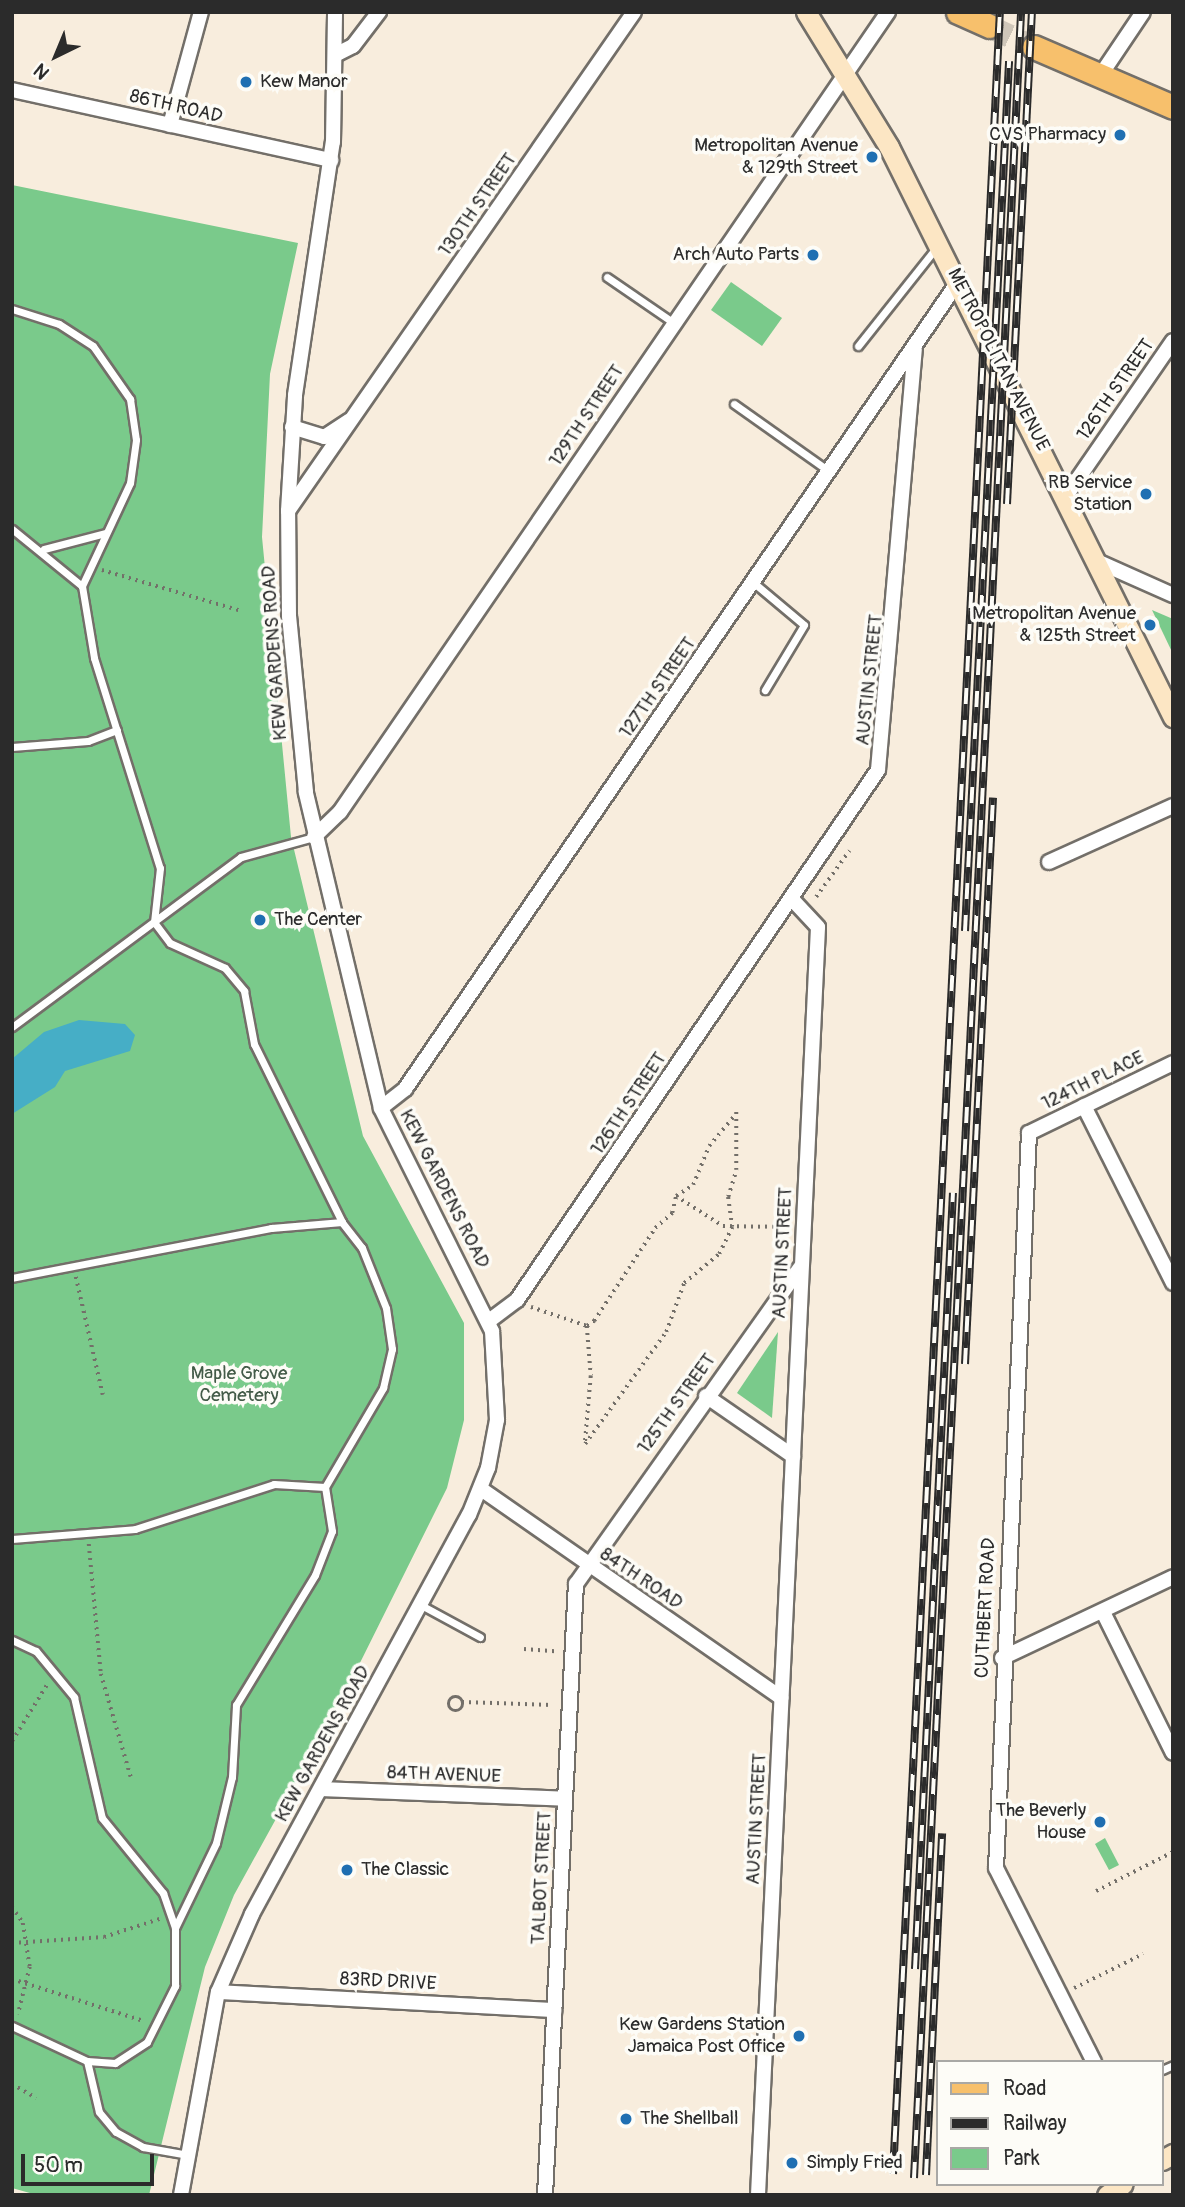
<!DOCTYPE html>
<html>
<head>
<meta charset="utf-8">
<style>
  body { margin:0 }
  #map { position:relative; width:1185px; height:2207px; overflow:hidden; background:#f8eddd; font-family:Pangolin,sans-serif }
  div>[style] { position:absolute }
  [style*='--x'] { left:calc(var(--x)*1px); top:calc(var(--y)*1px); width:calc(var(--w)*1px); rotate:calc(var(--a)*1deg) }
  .green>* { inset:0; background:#7aca8b }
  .water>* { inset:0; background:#46aec6 }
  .primary-tunnel>* { height:23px; margin-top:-11.5px; transform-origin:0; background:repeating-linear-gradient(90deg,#cfc6b9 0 23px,transparent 0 34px) }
  .path>* { height:3.5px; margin-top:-1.75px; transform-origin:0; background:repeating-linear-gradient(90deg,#736f69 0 2px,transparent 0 7px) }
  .path>.ring { margin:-1.75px; padding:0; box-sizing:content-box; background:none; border:3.5px solid #736f69; border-radius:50% }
  .roads { filter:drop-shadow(2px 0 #736f69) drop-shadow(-2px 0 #736f69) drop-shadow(0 2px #736f69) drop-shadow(0 -2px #736f69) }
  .lane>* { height:7px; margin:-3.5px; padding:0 3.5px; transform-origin:3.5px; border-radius:3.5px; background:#fff }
  .street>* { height:14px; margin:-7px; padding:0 7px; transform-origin:7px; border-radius:7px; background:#fff }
  .secondary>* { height:19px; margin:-9.5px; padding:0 9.5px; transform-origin:9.5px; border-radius:9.5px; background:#fce6c4 }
  .primary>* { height:23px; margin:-11.5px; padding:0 11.5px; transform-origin:11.5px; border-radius:11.5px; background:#f7c06c }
  .rail>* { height:8px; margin-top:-4px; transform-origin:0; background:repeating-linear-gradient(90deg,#fdfcf7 0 16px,#2b2b2b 0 32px); box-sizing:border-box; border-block:2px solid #2b2b2b }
  .dots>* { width:19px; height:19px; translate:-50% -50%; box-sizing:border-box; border:4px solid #fdfcf7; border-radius:50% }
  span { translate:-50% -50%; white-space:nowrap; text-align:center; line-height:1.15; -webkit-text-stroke:7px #fdfcf7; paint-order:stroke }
  .poi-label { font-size:19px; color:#2b2b2b }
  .left { translate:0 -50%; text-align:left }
  .right { translate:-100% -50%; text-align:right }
  .street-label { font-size:19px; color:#2b2b2b }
  .park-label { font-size:19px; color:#435b48 }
  .frame { position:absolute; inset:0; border:14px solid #2b2b2b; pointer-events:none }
  .legend { position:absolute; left:936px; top:2060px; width:228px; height:126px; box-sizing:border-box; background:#fdfcf7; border:2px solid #a9a8a5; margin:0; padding:9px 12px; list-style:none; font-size:21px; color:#2b2b2b }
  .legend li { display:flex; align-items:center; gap:14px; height:35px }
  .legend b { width:35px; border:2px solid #a9a8a5 }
  .north { position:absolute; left:21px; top:21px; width:70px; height:70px; -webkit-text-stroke:5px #fdfcf7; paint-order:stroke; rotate:223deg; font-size:19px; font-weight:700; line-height:28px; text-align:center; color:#2b2b2b }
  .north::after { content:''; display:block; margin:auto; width:24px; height:32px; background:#2b2b2b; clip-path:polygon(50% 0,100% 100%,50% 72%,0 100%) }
  .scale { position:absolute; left:21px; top:2154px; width:133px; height:32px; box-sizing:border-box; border:4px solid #2b2b2b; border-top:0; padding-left:9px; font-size:21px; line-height:24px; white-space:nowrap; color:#2b2b2b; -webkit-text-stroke:5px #fdfcf7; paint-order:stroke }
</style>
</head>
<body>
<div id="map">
  <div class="green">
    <i style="clip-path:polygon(12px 185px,298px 243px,270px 374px,262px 537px,291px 837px,363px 1136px,464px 1323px,464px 1420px,447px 1488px,341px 1701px,234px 1895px,205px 1967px,149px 2195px,37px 2195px,12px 2188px)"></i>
    <i style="clip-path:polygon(731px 282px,782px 318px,762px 346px,711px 310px)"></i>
    <i style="clip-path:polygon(1152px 610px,1173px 619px,1173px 654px)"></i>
    <i style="clip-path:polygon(778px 1332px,772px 1418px,737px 1393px)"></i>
    <i style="clip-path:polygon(1105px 1838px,1119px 1865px,1109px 1870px,1095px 1844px)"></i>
  </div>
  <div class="water">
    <i style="clip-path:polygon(79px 1020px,125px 1024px,135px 1035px,130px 1051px,65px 1071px,55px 1087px,12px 1114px,12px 1059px,44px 1032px)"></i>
  </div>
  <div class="primary-tunnel">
    <i style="--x:989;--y:26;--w:50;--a:25"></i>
  </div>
  <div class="path">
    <i style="--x:102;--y:570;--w:145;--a:16.4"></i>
    <i style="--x:816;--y:897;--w:57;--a:-54.3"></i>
    <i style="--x:676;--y:1196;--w:20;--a:-33"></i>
    <i style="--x:693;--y:1185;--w:42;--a:-67.7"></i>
    <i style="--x:709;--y:1146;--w:40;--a:-50"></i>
    <i style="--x:76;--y:1277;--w:121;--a:77.1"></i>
    <i style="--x:531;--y:1307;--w:59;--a:18.7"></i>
    <i style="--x:587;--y:1326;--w:9;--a:-36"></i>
    <i style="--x:594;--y:1321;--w:111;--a:-56.7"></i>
    <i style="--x:655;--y:1228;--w:23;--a:-41"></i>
    <i style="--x:672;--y:1213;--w:17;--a:-77"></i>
    <i style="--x:676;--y:1196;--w:56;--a:32.6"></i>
    <i style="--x:723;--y:1226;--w:63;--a:0.9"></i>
    <i style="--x:587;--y:1326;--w:50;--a:85.4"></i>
    <i style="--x:591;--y:1376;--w:68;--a:95"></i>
    <i style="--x:585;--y:1444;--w:138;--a:-54.1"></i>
    <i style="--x:666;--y:1332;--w:52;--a:-69.8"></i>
    <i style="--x:684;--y:1283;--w:45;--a:-39.6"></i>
    <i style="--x:719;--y:1254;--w:30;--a:-64"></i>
    <i style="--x:732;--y:1227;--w:30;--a:-98"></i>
    <i style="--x:728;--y:1197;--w:28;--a:-73"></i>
    <i style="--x:736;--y:1170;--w:62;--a:-90"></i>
    <i style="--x:89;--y:1544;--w:131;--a:84.7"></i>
    <i style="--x:101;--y:1674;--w:107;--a:73.8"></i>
    <i style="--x:524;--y:1649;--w:31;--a:4"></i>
    <i class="ring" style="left:449px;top:1697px;width:10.5px;height:10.5px"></i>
    <i style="--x:462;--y:1702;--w:90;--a:1.9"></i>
    <i style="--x:12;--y:1741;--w:68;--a:-58.2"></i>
    <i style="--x:1096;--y:1891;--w:86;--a:-26.9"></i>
    <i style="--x:12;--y:1907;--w:19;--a:55"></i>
    <i style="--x:23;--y:1923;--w:45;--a:81"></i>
    <i style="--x:30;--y:1967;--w:49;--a:104"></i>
    <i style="--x:12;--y:1943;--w:92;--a:-3.7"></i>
    <i style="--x:104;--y:1937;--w:61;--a:-18.1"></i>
    <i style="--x:12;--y:1979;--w:139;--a:17.7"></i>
    <i style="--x:1074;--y:1988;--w:77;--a:-26.2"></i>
    <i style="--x:12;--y:2084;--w:28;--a:30"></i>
  </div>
  <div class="roads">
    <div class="lane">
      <i style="--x:607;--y:277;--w:81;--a:34.5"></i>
      <i style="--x:12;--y:309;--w:49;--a:17.7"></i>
      <i style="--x:59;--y:324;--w:40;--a:32.9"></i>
      <i style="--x:93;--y:346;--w:65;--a:55.1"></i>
      <i style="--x:130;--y:399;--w:41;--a:81.7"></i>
      <i style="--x:136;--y:440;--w:43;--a:97.9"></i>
      <i style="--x:130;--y:483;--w:114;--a:115"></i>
      <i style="--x:82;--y:586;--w:73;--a:80.5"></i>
      <i style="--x:94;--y:658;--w:220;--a:72.6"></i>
      <i style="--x:160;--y:868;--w:54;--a:96.3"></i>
      <i style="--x:154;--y:922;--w:26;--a:53"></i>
      <i style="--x:170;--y:943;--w:60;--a:24.4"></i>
      <i style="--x:225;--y:968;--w:30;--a:50"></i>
      <i style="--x:244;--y:991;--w:54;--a:79.3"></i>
      <i style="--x:254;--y:1044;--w:199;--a:63.7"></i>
      <i style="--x:342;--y:1222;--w:71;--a:175.2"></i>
      <i style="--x:271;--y:1228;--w:264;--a:169.1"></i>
      <i style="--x:858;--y:346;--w:125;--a:-51.5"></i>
      <i style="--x:734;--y:404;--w:118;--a:35.3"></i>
      <i style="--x:12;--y:529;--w:90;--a:39.2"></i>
      <i style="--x:44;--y:549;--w:63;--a:-14.7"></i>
      <i style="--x:754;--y:583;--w:65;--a:40"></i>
      <i style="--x:804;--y:625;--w:76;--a:121"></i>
      <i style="--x:12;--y:747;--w:76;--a:-4.5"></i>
      <i style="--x:88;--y:741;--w:31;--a:-21"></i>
      <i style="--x:12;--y:1027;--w:285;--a:-36.6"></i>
      <i style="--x:241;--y:857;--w:76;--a:-15.3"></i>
      <i style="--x:12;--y:1539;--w:123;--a:-4.6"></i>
      <i style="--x:135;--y:1529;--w:146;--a:-17.9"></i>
      <i style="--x:274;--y:1484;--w:51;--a:3.4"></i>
      <i style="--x:421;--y:1605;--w:67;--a:28.5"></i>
      <i style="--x:12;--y:1640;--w:26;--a:25"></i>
      <i style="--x:36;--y:1651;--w:60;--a:50.4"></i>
      <i style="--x:74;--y:1697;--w:124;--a:77"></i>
      <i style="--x:102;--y:1818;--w:97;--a:50.9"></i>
      <i style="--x:163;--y:1893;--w:37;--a:71"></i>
      <i style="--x:12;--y:2026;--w:83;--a:25"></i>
      <i style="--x:87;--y:2061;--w:28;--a:4"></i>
      <i style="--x:115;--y:2063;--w:38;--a:-33"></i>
      <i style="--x:147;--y:2042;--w:63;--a:-63.4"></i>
      <i style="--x:175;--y:1986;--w:58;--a:-90"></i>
      <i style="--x:175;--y:1928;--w:94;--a:-64.2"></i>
      <i style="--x:216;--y:1843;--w:68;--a:-76.4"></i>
      <i style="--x:232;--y:1777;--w:72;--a:-86.8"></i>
      <i style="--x:236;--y:1705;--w:152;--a:-58.7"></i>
      <i style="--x:315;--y:1575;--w:47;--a:-68.9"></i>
      <i style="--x:332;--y:1531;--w:45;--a:-99"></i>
      <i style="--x:325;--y:1487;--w:115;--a:-59.6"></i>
      <i style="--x:383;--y:1388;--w:40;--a:-77"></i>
      <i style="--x:392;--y:1349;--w:41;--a:-98.3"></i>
      <i style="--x:386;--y:1308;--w:65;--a:-111.8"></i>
      <i style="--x:362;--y:1248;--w:33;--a:-128"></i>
      <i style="--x:87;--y:2061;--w:52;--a:76.8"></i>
      <i style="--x:99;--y:2112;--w:26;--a:50"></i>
      <i style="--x:116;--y:2132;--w:31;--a:29"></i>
      <i style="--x:143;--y:2147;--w:46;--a:10.1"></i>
      <i style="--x:1162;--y:2070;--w:12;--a:-24"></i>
    </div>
    <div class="street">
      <i style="--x:335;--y:55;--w:20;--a:-27"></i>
      <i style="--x:353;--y:46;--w:43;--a:-52.6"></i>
      <i style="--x:1100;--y:76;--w:77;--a:-56.1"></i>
      <i style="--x:12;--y:90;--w:327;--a:12.4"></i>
      <i style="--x:170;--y:125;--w:117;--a:-74.7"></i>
      <i style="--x:292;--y:427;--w:34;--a:17"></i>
      <i style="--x:324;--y:437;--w:30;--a:-33"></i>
      <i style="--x:1066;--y:496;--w:188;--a:-55.4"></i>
      <i style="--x:288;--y:511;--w:607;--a:-55.26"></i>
      <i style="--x:1101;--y:563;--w:79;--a:24"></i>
      <i style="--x:314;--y:837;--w:36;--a:-44"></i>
      <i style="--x:340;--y:812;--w:970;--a:-55.59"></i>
      <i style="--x:1049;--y:862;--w:136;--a:-24.3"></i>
      <i style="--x:1084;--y:1106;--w:198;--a:63.3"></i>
      <i style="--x:381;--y:1108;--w:31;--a:-38"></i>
      <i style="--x:405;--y:1089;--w:978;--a:-55.58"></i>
      <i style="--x:489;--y:1321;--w:35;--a:-37"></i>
      <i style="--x:517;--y:1300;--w:641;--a:-55.74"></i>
      <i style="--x:878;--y:770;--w:422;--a:-85"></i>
      <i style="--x:706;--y:1396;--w:106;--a:34.6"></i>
      <i style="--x:481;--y:1489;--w:366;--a:34.8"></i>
      <i style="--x:1103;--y:1612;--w:157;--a:63.6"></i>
      <i style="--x:1002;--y:1658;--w:189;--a:-25.3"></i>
      <i style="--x:321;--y:1789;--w:244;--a:2.3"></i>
      <i style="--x:218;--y:1992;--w:337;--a:3.1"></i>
      <i style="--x:1094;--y:2062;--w:217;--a:-116.8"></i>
      <i style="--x:996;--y:1868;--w:736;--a:-87.43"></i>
      <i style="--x:1029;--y:1133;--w:160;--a:-25.9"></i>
      <i style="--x:181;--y:2195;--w:206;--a:-79.7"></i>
      <i style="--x:218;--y:1992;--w:85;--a:-66.4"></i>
      <i style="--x:252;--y:1914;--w:454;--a:-61.5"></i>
      <i style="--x:469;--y:1515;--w:51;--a:-68"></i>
      <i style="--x:488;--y:1468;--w:49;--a:-79.4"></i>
      <i style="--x:497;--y:1420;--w:89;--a:-93.2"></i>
      <i style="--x:492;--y:1331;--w:249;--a:-116.5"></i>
      <i style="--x:381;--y:1108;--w:325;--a:-103.4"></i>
      <i style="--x:306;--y:792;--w:177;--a:-95.5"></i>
      <i style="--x:289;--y:616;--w:105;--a:-90.5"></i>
      <i style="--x:288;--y:511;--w:116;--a:-86.5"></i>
      <i style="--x:295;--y:395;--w:256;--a:-81.5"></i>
      <i style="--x:333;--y:142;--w:130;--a:-89.1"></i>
      <i style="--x:545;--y:2195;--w:612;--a:-87.1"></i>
      <i style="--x:576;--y:1584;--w:387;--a:-54.7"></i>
      <i style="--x:758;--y:2195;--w:1269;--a:-87.29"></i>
      <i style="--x:818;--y:927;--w:37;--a:-133"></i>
    </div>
    <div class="secondary">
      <i style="--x:806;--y:12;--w:158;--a:58.4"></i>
      <i style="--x:889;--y:147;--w:637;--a:63.52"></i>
      <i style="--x:1162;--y:2160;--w:13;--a:-29"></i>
      <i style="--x:1107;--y:2195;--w:19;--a:-35"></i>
    </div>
    <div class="primary">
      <i style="--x:958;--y:12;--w:34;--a:24"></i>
      <i style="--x:1034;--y:47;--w:151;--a:23.3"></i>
    </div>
  </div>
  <div class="rail">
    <i style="--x:1007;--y:504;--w:493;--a:-87.1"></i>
    <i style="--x:965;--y:931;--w:871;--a:-87.1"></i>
    <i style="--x:965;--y:1364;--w:567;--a:-87.17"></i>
    <i style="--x:915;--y:1969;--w:777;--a:-87.2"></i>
    <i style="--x:893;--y:2174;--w:2165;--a:-87.17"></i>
    <i style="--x:926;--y:2175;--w:342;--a:-87.3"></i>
    <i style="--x:914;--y:2178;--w:2169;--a:-87.17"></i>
  </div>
  <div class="dots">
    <i style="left:246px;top:82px;background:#1f6fb2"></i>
    <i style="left:1120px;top:135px;background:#1f6fb2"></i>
    <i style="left:872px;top:157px;background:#1f6fb2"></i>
    <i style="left:813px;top:255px;background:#1f6fb2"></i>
    <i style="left:1146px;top:494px;background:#1f6fb2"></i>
    <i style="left:1150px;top:625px;background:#1f6fb2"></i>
    <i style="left:260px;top:920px;background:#1f6fb2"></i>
    <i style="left:1100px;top:1822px;background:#1f6fb2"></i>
    <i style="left:347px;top:1870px;background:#1f6fb2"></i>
    <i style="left:799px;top:2036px;background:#1f6fb2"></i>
    <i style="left:626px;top:2119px;background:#1f6fb2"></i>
    <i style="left:792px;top:2163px;background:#1f6fb2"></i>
  </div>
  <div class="poi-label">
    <span class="left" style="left:260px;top:82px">Kew Manor</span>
    <span class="right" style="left:1106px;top:135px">CVS Pharmacy</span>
    <span class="right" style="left:858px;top:157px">Metropolitan Avenue<br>&amp; 129th Street</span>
    <span class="right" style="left:799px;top:255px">Arch Auto Parts</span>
    <span class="right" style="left:1132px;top:494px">RB Service<br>Station</span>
    <span class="right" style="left:1136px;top:625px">Metropolitan Avenue<br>&amp; 125th Street</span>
    <span class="left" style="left:274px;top:920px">The Center</span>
    <span class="right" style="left:1086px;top:1822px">The Beverly<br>House</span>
    <span class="left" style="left:361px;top:1870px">The Classic</span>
    <span class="right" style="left:785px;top:2036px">Kew Gardens Station<br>Jamaica Post Office</span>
    <span class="left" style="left:640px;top:2119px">The Shellball</span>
    <span class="left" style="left:806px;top:2163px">Simply Fried</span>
  </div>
  <div class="street-label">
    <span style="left:176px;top:107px;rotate:13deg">86TH ROAD</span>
    <span style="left:478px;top:205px;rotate:-55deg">130TH STREET</span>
    <span style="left:998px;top:360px;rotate:63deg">METROPOLITAN AVENUE</span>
    <span style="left:1116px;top:390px;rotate:-55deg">126TH STREET</span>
    <span style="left:587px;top:416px;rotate:-56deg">129TH STREET</span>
    <span style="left:275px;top:653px;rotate:-94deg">KEW GARDENS ROAD</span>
    <span style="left:870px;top:680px;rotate:-84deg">AUSTIN STREET</span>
    <span style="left:658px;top:688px;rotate:-55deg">127TH STREET</span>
    <span style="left:1093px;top:1081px;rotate:-26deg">124TH PLACE</span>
    <span style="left:629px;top:1104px;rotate:-56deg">126TH STREET</span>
    <span style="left:444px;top:1189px;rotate:63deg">KEW GARDENS ROAD</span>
    <span style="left:783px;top:1253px;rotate:-87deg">AUSTIN STREET</span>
    <span style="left:677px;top:1404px;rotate:-54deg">125TH STREET</span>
    <span style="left:641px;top:1579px;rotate:34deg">84TH ROAD</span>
    <span style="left:986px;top:1608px;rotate:-87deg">CUTHBERT ROAD</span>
    <span style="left:323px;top:1744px;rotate:-61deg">KEW GARDENS ROAD</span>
    <span style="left:444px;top:1775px;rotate:2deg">84TH AVENUE</span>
    <span style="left:757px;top:1819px;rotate:-87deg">AUSTIN STREET</span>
    <span style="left:542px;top:1878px;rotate:-87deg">TALBOT STREET</span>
    <span style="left:388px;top:1982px;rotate:3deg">83RD DRIVE</span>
  </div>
  <div class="park-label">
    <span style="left:239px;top:1385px">Maple Grove<br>Cemetery</span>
  </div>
  <div class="frame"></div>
  <ul class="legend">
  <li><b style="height:9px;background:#f7c06c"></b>Road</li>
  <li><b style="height:9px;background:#2b2b2b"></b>Railway</li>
  <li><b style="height:19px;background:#7aca8b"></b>Park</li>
  </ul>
  <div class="north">N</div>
  <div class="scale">50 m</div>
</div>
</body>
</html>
